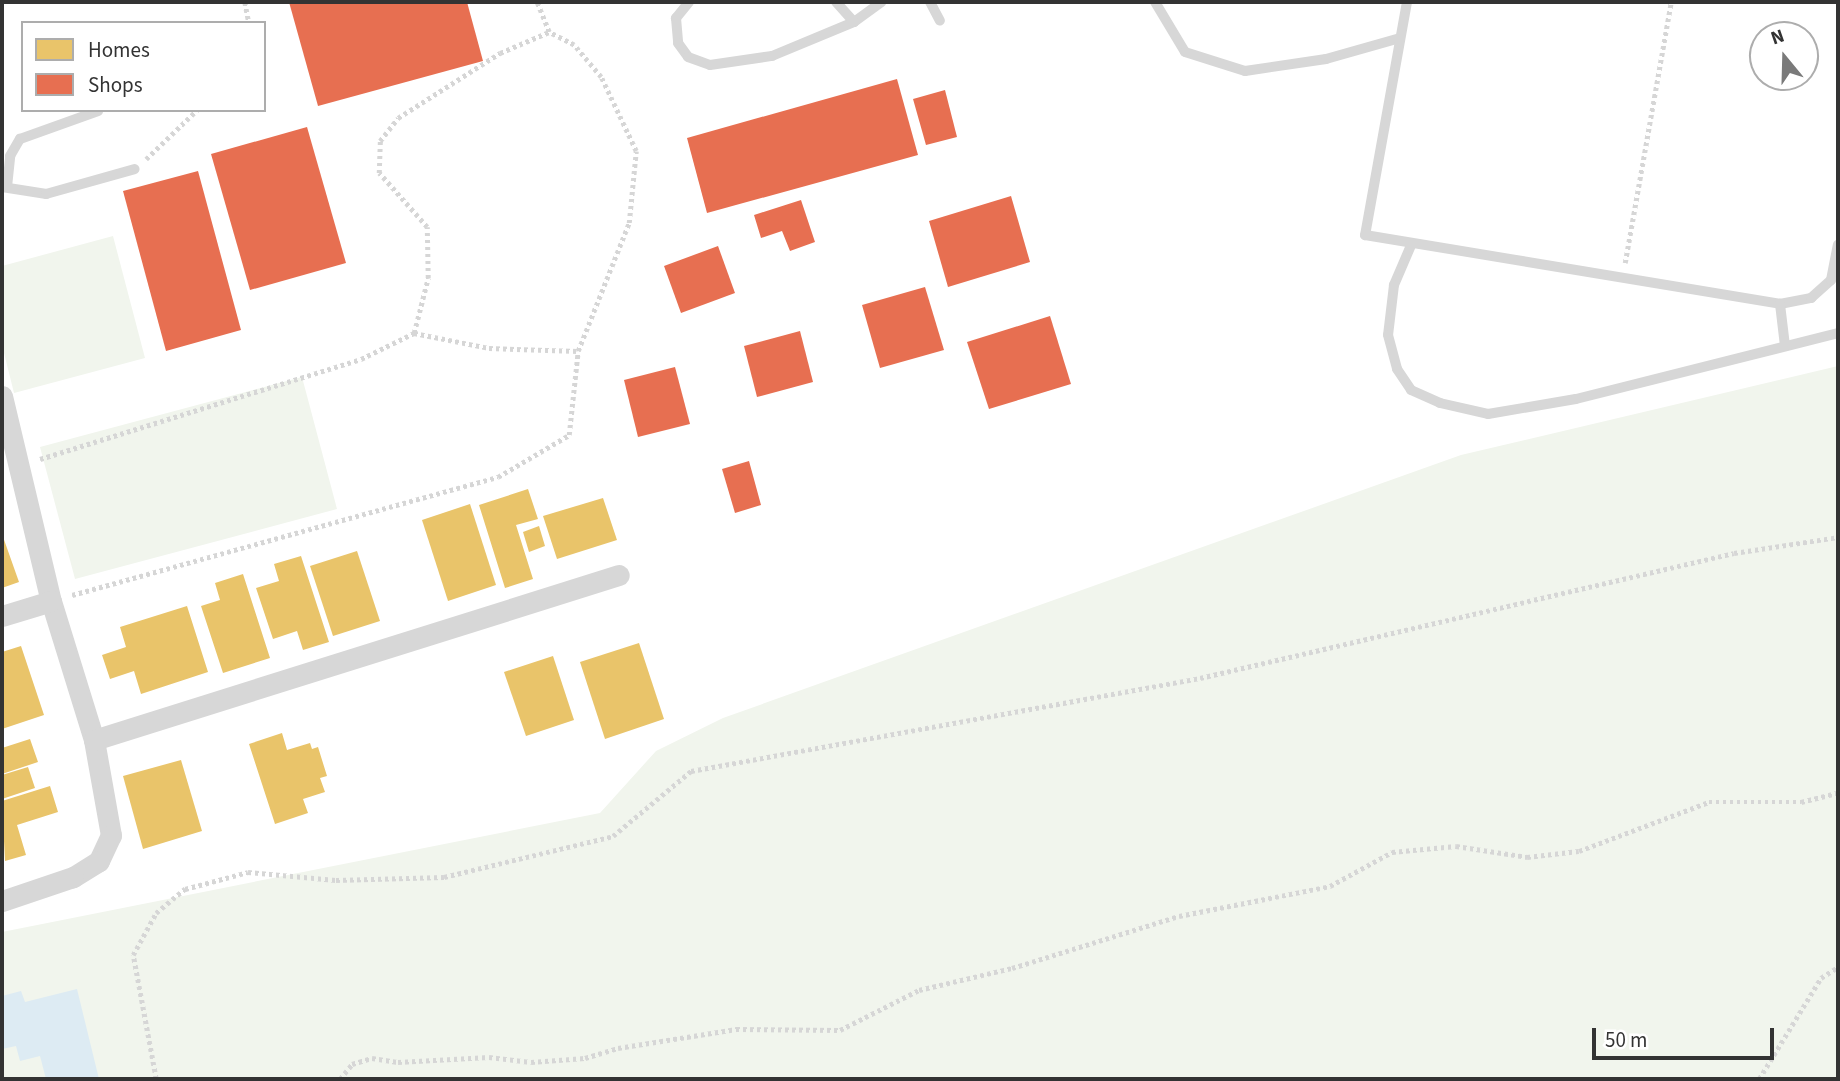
<!DOCTYPE html>
<html>
<head>
<meta charset="utf-8">
<style>
  body { margin:0 }
  #map { position:relative; width:1840px; height:1081px; overflow:hidden; background:#fff; font-family:"Source Sans 3",sans-serif }
  div>[style] { position:absolute }
  [style*='--x'] { left:calc(var(--x)*1px); top:calc(var(--y)*1px); width:calc(var(--w)*1px); rotate:calc(var(--a)*1deg) }
  .green>* { inset:0; background:#f1f5ed }
  .water>* { inset:0; background:#ddebf3 }
  .homes>* { inset:0; background:#e9c46a }
  .shops>* { inset:0; background:#e76f51 }
  .path>* { height:4.5px; margin-top:-2.25px; transform-origin:0; background:repeating-linear-gradient(90deg,#d6d6d6 0 3.5px,transparent 0 7px) }
  .lane>* { height:10px; margin:-5px; padding:0 5px; transform-origin:5px; border-radius:5px; background:#d7d7d7 }
  .street>* { height:21px; margin:-10.5px; padding:0 10.5px; transform-origin:10.5px; border-radius:10.5px; background:#d7d7d7 }
  span { translate:-50% -50%; white-space:nowrap; text-align:center; line-height:1.15; -webkit-text-stroke:7px #fff; paint-order:stroke }
  .frame { position:absolute; inset:0; border:4px solid #333; pointer-events:none }
  .legend { position:absolute; left:21px; top:21px; width:245px; height:91px; box-sizing:border-box; background:#fff; border:2px solid #adadad; margin:0; padding:9px 12px; list-style:none; font-size:21px; color:#333 }
  .legend li { display:flex; align-items:center; gap:14px; height:35px }
  .legend b { width:35px; border:2px solid #adadad }
  .north { position:absolute; left:1749px; top:21px; width:70px; height:70px; box-sizing:border-box; background:#fff; border:2px solid #adadad; border-radius:50%; rotate:341deg; font-size:19px; font-weight:700; line-height:28px; text-align:center; color:#333 }
  .north::after { content:''; display:block; margin:auto; width:24px; height:32px; background:#7a7a7a; clip-path:polygon(50% 0,100% 100%,50% 72%,0 100%) }
  .scale { position:absolute; left:1592px; top:1028px; width:182px; height:32px; box-sizing:border-box; border:4px solid #333; border-top:0; padding-left:9px; font-size:21px; line-height:24px; white-space:nowrap; color:#333; -webkit-text-stroke:5px #fff; paint-order:stroke }
</style>
</head>
<body>
<div id="map">
  <div class="green">
    <i style="clip-path:polygon(113px 236px,145px 358px,14px 393px,2px 345px,2px 266px)"></i>
    <i style="clip-path:polygon(1838px 366px,1838px 1079px,2px 1079px,2px 932px,600px 813px,656px 751px,723px 718px,1461px 455px)"></i>
    <i style="clip-path:polygon(302px 377px,337px 509px,75px 579px,40px 447px)"></i>
  </div>
  <div class="water">
    <i style="clip-path:polygon(77px 989px,99px 1079px,46px 1079px,40px 1056px,20px 1061px,16px 1046px,2px 1049px,2px 996px,21px 991px,25px 1002px)"></i>
  </div>
  <div class="homes">
    <i style="clip-path:polygon(528px 489px,538px 519px,516px 525px,533px 579px,505px 588px,479px 505px)"></i>
    <i style="clip-path:polygon(603px 498px,617px 540px,557px 559px,543px 516px)"></i>
    <i style="clip-path:polygon(470px 504px,496px 585px,448px 601px,422px 520px)"></i>
    <i style="clip-path:polygon(539px 526px,545px 546px,529px 552px,523px 532px)"></i>
    <i style="clip-path:polygon(2px 534px,19px 582px,2px 588px)"></i>
    <i style="clip-path:polygon(357px 551px,380px 621px,333px 636px,310px 566px)"></i>
    <i style="clip-path:polygon(301px 556px,329px 642px,303px 650px,297px 631px,273px 639px,256px 588px,279px 581px,274px 564px)"></i>
    <i style="clip-path:polygon(243px 574px,270px 658px,223px 673px,201px 606px,220px 600px,215px 583px)"></i>
    <i style="clip-path:polygon(187px 606px,208px 672px,141px 694px,134px 671px,110px 679px,102px 655px,126px 647px,120px 627px)"></i>
    <i style="clip-path:polygon(639px 643px,664px 719px,605px 739px,580px 662px)"></i>
    <i style="clip-path:polygon(21px 646px,44px 715px,2px 729px,2px 652px)"></i>
    <i style="clip-path:polygon(553px 656px,574px 720px,526px 736px,504px 672px)"></i>
    <i style="clip-path:polygon(282px 733px,287px 750px,310px 743px,312px 749px,318px 747px,327px 776px,320px 778px,325px 792px,303px 799px,308px 813px,275px 824px,249px 744px)"></i>
    <i style="clip-path:polygon(30px 739px,38px 762px,2px 774px,2px 748px)"></i>
    <i style="clip-path:polygon(181px 760px,202px 831px,143px 849px,123px 776px)"></i>
    <i style="clip-path:polygon(28px 767px,35px 788px,2px 799px,2px 775px)"></i>
    <i style="clip-path:polygon(50px 786px,58px 812px,17px 825px,26px 855px,5px 861px,2px 801px)"></i>
  </div>
  <div class="shops">
    <i style="clip-path:polygon(289px 2px,467px 2px,483px 61px,318px 106px)"></i>
    <i style="clip-path:polygon(897px 79px,918px 155px,707px 213px,687px 138px)"></i>
    <i style="clip-path:polygon(945px 90px,957px 137px,926px 145px,913px 99px)"></i>
    <i style="clip-path:polygon(307px 127px,346px 263px,250px 290px,211px 154px)"></i>
    <i style="clip-path:polygon(198px 171px,241px 330px,166px 351px,123px 191px)"></i>
    <i style="clip-path:polygon(1011px 196px,1030px 262px,948px 287px,929px 221px)"></i>
    <i style="clip-path:polygon(801px 200px,815px 242px,790px 251px,782px 231px,761px 238px,754px 215px)"></i>
    <i style="clip-path:polygon(718px 246px,735px 293px,681px 313px,664px 266px)"></i>
    <i style="clip-path:polygon(925px 287px,944px 350px,880px 368px,862px 305px)"></i>
    <i style="clip-path:polygon(1050px 316px,1071px 384px,989px 409px,967px 342px)"></i>
    <i style="clip-path:polygon(800px 331px,813px 382px,757px 397px,744px 346px)"></i>
    <i style="clip-path:polygon(675px 367px,690px 424px,638px 437px,624px 380px)"></i>
    <i style="clip-path:polygon(749px 461px,761px 505px,735px 513px,722px 469px)"></i>
  </div>
  <div class="path">
    <i style="--x:245;--y:2;--w:21;--a:79"></i>
    <i style="--x:146;--y:159;--w:71;--a:-43.9"></i>
    <i style="--x:1625;--y:263;--w:265;--a:-80"></i>
    <i style="--x:414;--y:333;--w:76;--a:11.3"></i>
    <i style="--x:489;--y:348;--w:89;--a:1.9"></i>
    <i style="--x:40;--y:459;--w:336;--a:-17.3"></i>
    <i style="--x:361;--y:359;--w:59;--a:-26.1"></i>
    <i style="--x:414;--y:333;--w:57;--a:-75.7"></i>
    <i style="--x:428;--y:278;--w:51;--a:-91.1"></i>
    <i style="--x:427;--y:227;--w:72;--a:-131.6"></i>
    <i style="--x:379;--y:173;--w:32;--a:-88"></i>
    <i style="--x:380;--y:141;--w:29;--a:-52"></i>
    <i style="--x:398;--y:118;--w:121;--a:-32.5"></i>
    <i style="--x:500;--y:53;--w:53;--a:-23.2"></i>
    <i style="--x:72;--y:595;--w:442;--a:-15.5"></i>
    <i style="--x:498;--y:477;--w:82;--a:-30.6"></i>
    <i style="--x:569;--y:435;--w:84;--a:-83.9"></i>
    <i style="--x:578;--y:351;--w:138;--a:-68.3"></i>
    <i style="--x:629;--y:223;--w:72;--a:-84.4"></i>
    <i style="--x:636;--y:151;--w:82;--a:-115.3"></i>
    <i style="--x:601;--y:77;--w:42;--a:-130.2"></i>
    <i style="--x:574;--y:45;--w:28;--a:-153"></i>
    <i style="--x:549;--y:32;--w:32;--a:-112"></i>
    <i style="--x:156;--y:1079;--w:126;--a:-100.5"></i>
    <i style="--x:133;--y:955;--w:48;--a:-61.3"></i>
    <i style="--x:156;--y:913;--w:38;--a:-40"></i>
    <i style="--x:185;--y:889;--w:65;--a:-15.1"></i>
    <i style="--x:248;--y:872;--w:88;--a:5.2"></i>
    <i style="--x:336;--y:880;--w:108;--a:-1.6"></i>
    <i style="--x:444;--y:877;--w:174;--a:-13.6"></i>
    <i style="--x:613;--y:836;--w:102;--a:-39.8"></i>
    <i style="--x:691;--y:771;--w:517;--a:-10.35"></i>
    <i style="--x:1200;--y:678;--w:548;--a:-13.17"></i>
    <i style="--x:1734;--y:553;--w:105;--a:-8.7"></i>
    <i style="--x:340;--y:1079;--w:19;--a:-51"></i>
    <i style="--x:352;--y:1064;--w:21;--a:-17"></i>
    <i style="--x:372;--y:1058;--w:26;--a:9"></i>
    <i style="--x:398;--y:1062;--w:91;--a:-3.1"></i>
    <i style="--x:489;--y:1057;--w:42;--a:6.8"></i>
    <i style="--x:531;--y:1062;--w:54;--a:-4.2"></i>
    <i style="--x:585;--y:1058;--w:34;--a:-17"></i>
    <i style="--x:618;--y:1048;--w:120;--a:-9.1"></i>
    <i style="--x:736;--y:1029;--w:104;--a:0.6"></i>
    <i style="--x:840;--y:1030;--w:89;--a:-26.9"></i>
    <i style="--x:919;--y:990;--w:96;--a:-13.3"></i>
    <i style="--x:1012;--y:968;--w:175;--a:-17.3"></i>
    <i style="--x:1179;--y:916;--w:154;--a:-11.2"></i>
    <i style="--x:1330;--y:886;--w:71;--a:-28.7"></i>
    <i style="--x:1392;--y:852;--w:64;--a:-5.4"></i>
    <i style="--x:1456;--y:846;--w:72;--a:8.8"></i>
    <i style="--x:1527;--y:857;--w:52;--a:-6.6"></i>
    <i style="--x:1579;--y:851;--w:139;--a:-20.7"></i>
    <i style="--x:1709;--y:802;--w:92;--a:0"></i>
    <i style="--x:1801;--y:802;--w:38;--a:-14"></i>
    <i style="--x:1759;--y:1079;--w:119;--a:-58.5"></i>
    <i style="--x:1821;--y:978;--w:20;--a:-33"></i>
  </div>
  <div class="lane">
    <i style="--x:689;--y:2;--w:21;--a:129"></i>
    <i style="--x:676;--y:18;--w:25;--a:85"></i>
    <i style="--x:678;--y:43;--w:17;--a:54"></i>
    <i style="--x:688;--y:57;--w:23;--a:20"></i>
    <i style="--x:710;--y:65;--w:63;--a:-8.3"></i>
    <i style="--x:772;--y:56;--w:89;--a:-22.5"></i>
    <i style="--x:854;--y:22;--w:34;--a:-36"></i>
    <i style="--x:836;--y:2;--w:27;--a:48"></i>
    <i style="--x:930;--y:2;--w:21;--a:62"></i>
    <i style="--x:1155;--y:2;--w:58;--a:59"></i>
    <i style="--x:1185;--y:52;--w:63;--a:17.6"></i>
    <i style="--x:1245;--y:71;--w:82;--a:-8.4"></i>
    <i style="--x:1326;--y:59;--w:77;--a:-15.8"></i>
    <i style="--x:1407;--y:2;--w:237;--a:100.2"></i>
    <i style="--x:1365;--y:235;--w:421;--a:9.4"></i>
    <i style="--x:1780;--y:304;--w:32;--a:-11"></i>
    <i style="--x:1811;--y:298;--w:27;--a:-42"></i>
    <i style="--x:1831;--y:280;--w:36;--a:-79"></i>
    <i style="--x:2;--y:187;--w:45;--a:9"></i>
    <i style="--x:46;--y:194;--w:92;--a:-15.7"></i>
    <i style="--x:7;--y:187;--w:31;--a:-84"></i>
    <i style="--x:10;--y:156;--w:20;--a:-60"></i>
    <i style="--x:20;--y:139;--w:83;--a:-19.7"></i>
    <i style="--x:1412;--y:243;--w:46;--a:113.2"></i>
    <i style="--x:1394;--y:285;--w:50;--a:96.8"></i>
    <i style="--x:1388;--y:335;--w:35;--a:75"></i>
    <i style="--x:1397;--y:369;--w:25;--a:56"></i>
    <i style="--x:1411;--y:390;--w:32;--a:24"></i>
    <i style="--x:1440;--y:403;--w:49;--a:12.9"></i>
    <i style="--x:1488;--y:414;--w:89;--a:-9.7"></i>
    <i style="--x:1576;--y:399;--w:270;--a:-14.1"></i>
    <i style="--x:1780;--y:304;--w:42;--a:83.2"></i>
  </div>
  <div class="street">
    <i style="--x:2;--y:396;--w:211;--a:76.6"></i>
    <i style="--x:51;--y:601;--w:145;--a:72.8"></i>
    <i style="--x:94;--y:740;--w:97;--a:79.9"></i>
    <i style="--x:111;--y:835;--w:29;--a:115"></i>
    <i style="--x:99;--y:861;--w:31;--a:148"></i>
    <i style="--x:73;--y:877;--w:75;--a:161.3"></i>
    <i style="--x:2;--y:616;--w:51;--a:-17"></i>
    <i style="--x:94;--y:740;--w:550;--a:-17.45"></i>
  </div>
  <div class="frame"></div>
  <ul class="legend">
  <li><b style="height:19px;background:#e9c46a"></b>Homes</li>
  <li><b style="height:19px;background:#e76f51"></b>Shops</li>
  </ul>
  <div class="north">N</div>
  <div class="scale">50 m</div>
</div>
</body>
</html>
